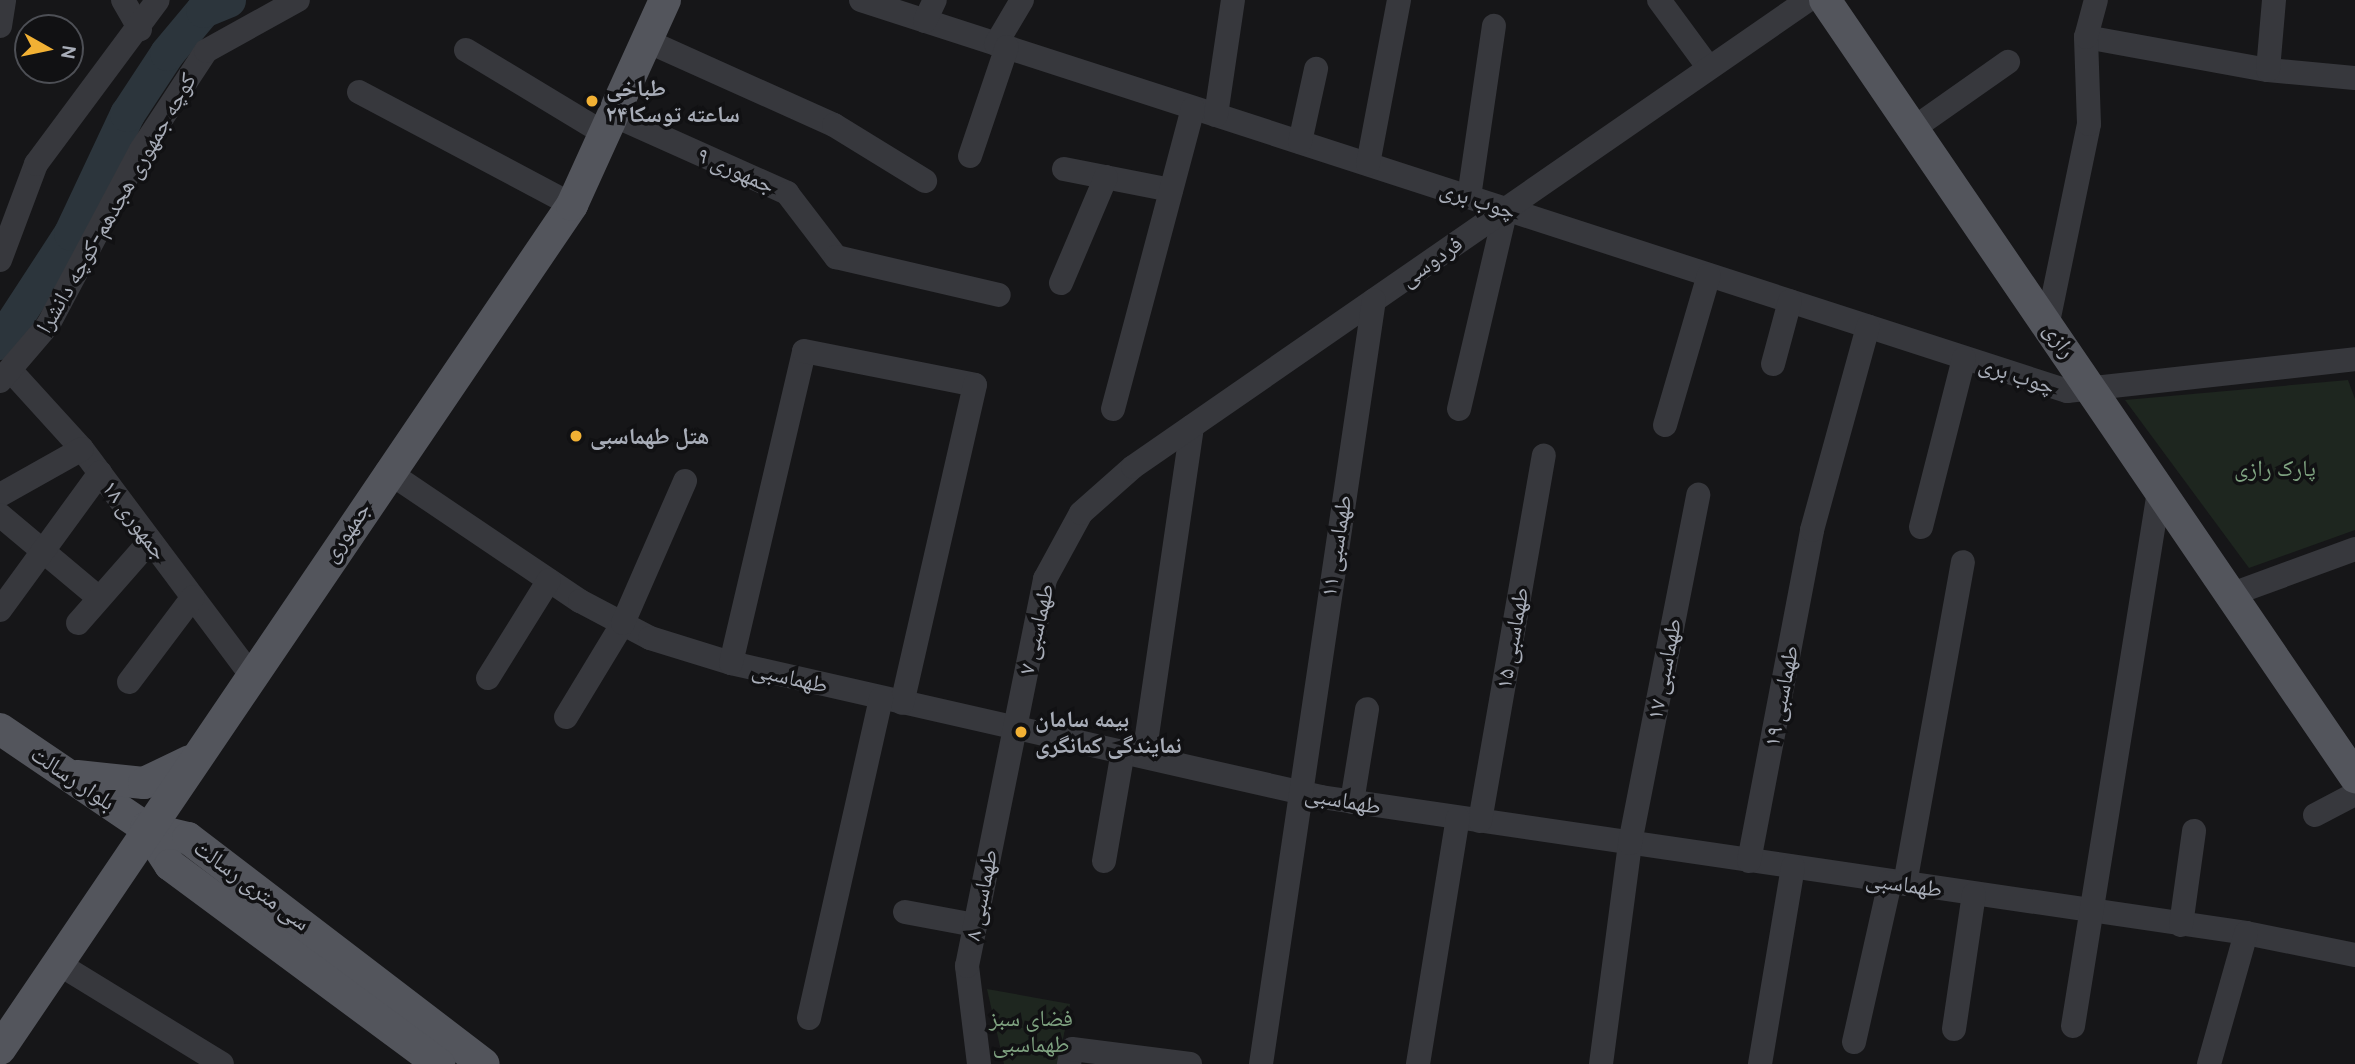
<!DOCTYPE html>
<html>
<head>
<meta charset="utf-8">
<style>
  body { margin:0 }
  #map { position:relative; width:2355px; height:1064px; overflow:hidden; background:#161618; font-family:Cabin,"Noto Naskh Arabic",sans-serif }
  div>[style] { position:absolute }
  [style*='--x'] { left:calc(var(--x)*1px); top:calc(var(--y)*1px); width:calc(var(--w)*1px); rotate:calc(var(--a)*1deg) }
  .green>* { inset:0; background:#1e261f }
  .river>* { height:35px; margin:-17.5px; padding:0 17.5px; transform-origin:17.5px; border-radius:17.5px; background:#2c353c }
  .minor>* { height:24px; margin:-12px; padding:0 12px; transform-origin:12px; border-radius:12px; background:#37383d }
  .major>* { height:32px; margin:-16px; padding:0 16px; transform-origin:16px; border-radius:16px; background:#53555c }
  .dots>* { width:19px; height:19px; translate:-50% -50%; box-sizing:border-box; border:4px solid #111113; border-radius:50% }
  span { translate:-50% -50%; white-space:nowrap; text-align:center; line-height:1.15; -webkit-text-stroke:7px #111113; paint-order:stroke }
  .poi-label { font-size:23px; color:#a8adb8; font-weight:700 }
  .left { translate:0 -50%; text-align:left }
  .street-label { font-size:23px; color:#a8adb8 }
  .park-label { font-size:23px; color:#7fa381 }
  .north { position:absolute; left:14px; top:14px; width:70px; height:70px; box-sizing:border-box; background:#111113; border:2px solid #4d4f55; border-radius:50%; rotate:99deg; font-size:19px; font-weight:700; line-height:28px; text-align:center; color:#a8adb8 }
  .north::after { content:''; display:block; margin:auto; width:24px; height:32px; background:#f2b134; clip-path:polygon(50% 0,100% 100%,50% 72%,0 100%) }
</style>
</head>
<body>
<div id="map">
  <div class="green">
    <i style="clip-path:polygon(2348px 380px,2355px 399px,2355px 530px,2249px 568px,2125px 400px)"></i>
    <i style="clip-path:polygon(987px 989px,1070px 1004px,1058px 1064px,1004px 1064px)"></i>
  </div>
  <div class="river">
    <i style="--x:0;--y:342;--w:130;--a:-56.9"></i>
    <i style="--x:71;--y:233;--w:132;--a:-64.8"></i>
    <i style="--x:127;--y:114;--w:73;--a:-56.7"></i>
    <i style="--x:167;--y:53;--w:56;--a:-50.1"></i>
    <i style="--x:203;--y:10;--w:27;--a:-22"></i>
  </div>
  <div class="minor">
    <i style="--x:123;--y:0;--w:34;--a:60"></i>
    <i style="--x:861;--y:0;--w:1268;--a:17.96"></i>
    <i style="--x:2067;--y:391;--w:290;--a:-6.3"></i>
    <i style="--x:1659;--y:0;--w:84;--a:53.7"></i>
    <i style="--x:925;--y:21;--w:23;--a:-65"></i>
    <i style="--x:0;--y:26;--w:26;--a:-81"></i>
    <i style="--x:2086;--y:37;--w:185;--a:10.3"></i>
    <i style="--x:2268;--y:70;--w:87;--a:5.3"></i>
    <i style="--x:647;--y:41;--w:205;--a:24.2"></i>
    <i style="--x:834;--y:125;--w:107;--a:31.6"></i>
    <i style="--x:996;--y:44;--w:51;--a:-59.4"></i>
    <i style="--x:466;--y:50;--w:162;--a:31.1"></i>
    <i style="--x:2268;--y:70;--w:70;--a:-85.1"></i>
    <i style="--x:359;--y:92;--w:241;--a:27.9"></i>
    <i style="--x:613;--y:115;--w:191;--a:24.1"></i>
    <i style="--x:787;--y:193;--w:81;--a:52.6"></i>
    <i style="--x:836;--y:257;--w:167;--a:13.1"></i>
    <i style="--x:1216;--y:115;--w:116;--a:-81.6"></i>
    <i style="--x:1914;--y:128;--w:115;--a:-35.1"></i>
    <i style="--x:1300;--y:142;--w:75;--a:-77.6"></i>
    <i style="--x:970;--y:156;--w:115;--a:-71.3"></i>
    <i style="--x:1368;--y:164;--w:167;--a:-79.3"></i>
    <i style="--x:1064;--y:169;--w:109;--a:11.1"></i>
    <i style="--x:1469;--y:197;--w:173;--a:-81.7"></i>
    <i style="--x:0;--y:260;--w:103;--a:-69.4"></i>
    <i style="--x:36;--y:164;--w:204;--a:-53.4"></i>
    <i style="--x:1061;--y:283;--w:115;--a:-67"></i>
    <i style="--x:2048;--y:322;--w:202;--a:-78.3"></i>
    <i style="--x:2089;--y:124;--w:87;--a:-92"></i>
    <i style="--x:2086;--y:37;--w:38;--a:-75"></i>
    <i style="--x:1773;--y:364;--w:65;--a:-74.9"></i>
    <i style="--x:11;--y:371;--w:105;--a:47.7"></i>
    <i style="--x:82;--y:449;--w:282;--a:53.2"></i>
    <i style="--x:0;--y:381;--w:74;--a:-49.4"></i>
    <i style="--x:48;--y:325;--w:198;--a:-62"></i>
    <i style="--x:141;--y:150;--w:118;--a:-56.7"></i>
    <i style="--x:206;--y:51;--w:105;--a:-29"></i>
    <i style="--x:1113;--y:409;--w:311;--a:-75.1"></i>
    <i style="--x:1459;--y:409;--w:205;--a:-76.8"></i>
    <i style="--x:1665;--y:425;--w:156;--a:-73.7"></i>
    <i style="--x:387;--y:471;--w:233;--a:34"></i>
    <i style="--x:580;--y:601;--w:79;--a:27.9"></i>
    <i style="--x:650;--y:638;--w:85;--a:17.2"></i>
    <i style="--x:731;--y:663;--w:605;--a:12.8"></i>
    <i style="--x:1321;--y:797;--w:935;--a:8.36"></i>
    <i style="--x:2246;--y:933;--w:111;--a:11.4"></i>
    <i style="--x:0;--y:495;--w:94;--a:-29.3"></i>
    <i style="--x:0;--y:515;--w:129;--a:40"></i>
    <i style="--x:1921;--y:527;--w:174;--a:-75.7"></i>
    <i style="--x:2235;--y:593;--w:128;--a:-20.1"></i>
    <i style="--x:0;--y:610;--w:170;--a:-53.9"></i>
    <i style="--x:78;--y:623;--w:109;--a:-48.7"></i>
    <i style="--x:731;--y:663;--w:320;--a:-76.8"></i>
    <i style="--x:804;--y:351;--w:174;--a:11.2"></i>
    <i style="--x:975;--y:385;--w:326;--a:102.9"></i>
    <i style="--x:488;--y:678;--w:115;--a:-58.1"></i>
    <i style="--x:129;--y:682;--w:106;--a:-53"></i>
    <i style="--x:566;--y:717;--w:110;--a:-58.8"></i>
    <i style="--x:623;--y:623;--w:155;--a:-66.4"></i>
    <i style="--x:1144;--y:756;--w:333;--a:-81.7"></i>
    <i style="--x:1352;--y:802;--w:94;--a:-80.8"></i>
    <i style="--x:2315;--y:815;--w:45;--a:-27.7"></i>
    <i style="--x:1480;--y:821;--w:371;--a:-80.1"></i>
    <i style="--x:1104;--y:861;--w:112;--a:-80.2"></i>
    <i style="--x:1749;--y:861;--w:337;--a:-79.2"></i>
    <i style="--x:1812;--y:530;--w:211;--a:-74.6"></i>
    <i style="--x:1905;--y:884;--w:327;--a:-79.8"></i>
    <i style="--x:905;--y:912;--w:71;--a:10.5"></i>
    <i style="--x:2181;--y:925;--w:95;--a:-82.1"></i>
    <i style="--x:59;--y:964;--w:191;--a:31.5"></i>
    <i style="--x:809;--y:1018;--w:328;--a:-77.3"></i>
    <i style="--x:2073;--y:1026;--w:548;--a:-80.86"></i>
    <i style="--x:1954;--y:1029;--w:136;--a:-81.6"></i>
    <i style="--x:1854;--y:1042;--w:164;--a:-77.3"></i>
    <i style="--x:979;--y:1064;--w:99;--a:-97"></i>
    <i style="--x:967;--y:966;--w:395;--a:-78.6"></i>
    <i style="--x:1045;--y:579;--w:75;--a:-61.4"></i>
    <i style="--x:1081;--y:513;--w:69;--a:-41.5"></i>
    <i style="--x:1133;--y:467;--w:821;--a:-34.68"></i>
    <i style="--x:1069;--y:1064;--w:15;--a:-79"></i>
    <i style="--x:1072;--y:1049;--w:119;--a:7.2"></i>
    <i style="--x:1261;--y:1064;--w:772;--a:-81.59"></i>
    <i style="--x:1418;--y:1064;--w:249;--a:-80.8"></i>
    <i style="--x:1601;--y:1064;--w:223;--a:-82.5"></i>
    <i style="--x:1630;--y:843;--w:355;--a:-78.9"></i>
    <i style="--x:1760;--y:1064;--w:200;--a:-80.5"></i>
    <i style="--x:2209;--y:1064;--w:136;--a:-74.2"></i>
  </div>
  <div class="major">
    <i style="--x:1825;--y:0;--w:941;--a:55.7"></i>
    <i style="--x:0;--y:729;--w:176;--a:34.1"></i>
    <i style="--x:146;--y:828;--w:43;--a:13.4"></i>
    <i style="--x:188;--y:838;--w:372;--a:37.4"></i>
    <i style="--x:77;--y:776;--w:67;--a:6"></i>
    <i style="--x:144;--y:783;--w:51;--a:-25.6"></i>
    <i style="--x:146;--y:828;--w:44;--a:57"></i>
    <i style="--x:170;--y:865;--w:335;--a:36.5"></i>
    <i style="--x:0;--y:1049;--w:1020;--a:-55.87"></i>
    <i style="--x:572;--y:205;--w:225;--a:-65.6"></i>
  </div>
  <div class="dots">
    <i style="left:592px;top:101px;background:#f2b134"></i>
    <i style="left:576px;top:436px;background:#f2b134"></i>
    <i style="left:1021px;top:732px;background:#f2b134"></i>
  </div>
  <div class="poi-label">
    <span class="left" style="left:606px;top:101px">طباخی<br>۲۴ساعته توسکا</span>
    <span class="left" style="left:590px;top:436px">هتل طهماسبی</span>
    <span class="left" style="left:1035px;top:732px">بیمه سامان<br>نمایندگی کمانگری</span>
  </div>
  <div class="street-label">
    <span style="left:736px;top:170px;rotate:24deg">۹ جمهوری</span>
    <span style="left:1478px;top:200px;rotate:18deg">چوب بری</span>
    <span style="left:116px;top:203px;rotate:-60deg">کوچه جمهوری هجدهم-کوچه دانشرا</span>
    <span style="left:1431px;top:261px;rotate:-35deg">فردوسی</span>
    <span style="left:2060px;top:340px;rotate:55deg">رازی</span>
    <span style="left:2017px;top:375px;rotate:18deg">چوب بری</span>
    <span style="left:135px;top:520px;rotate:53deg">جمهوری ۱۸</span>
    <span style="left:346px;top:532px;rotate:-56deg">جمهوری</span>
    <span style="left:1336px;top:546px;rotate:-81deg">۱۱ طهماسبی</span>
    <span style="left:1036px;top:629px;rotate:-77deg">۷ طهماسبی</span>
    <span style="left:1512px;top:638px;rotate:-80deg">۱۵ طهماسبی</span>
    <span style="left:1664px;top:669px;rotate:-79deg">۱۷ طهماسبی</span>
    <span style="left:790px;top:677px;rotate:13deg">طهماسبی</span>
    <span style="left:1781px;top:696px;rotate:-79deg">۱۹ طهماسبی</span>
    <span style="left:73px;top:778px;rotate:34deg">بلوار رسالت</span>
    <span style="left:1343px;top:800px;rotate:10deg">طهماسبی</span>
    <span style="left:1904px;top:884px;rotate:8deg">طهماسبی</span>
    <span style="left:252px;top:885px;rotate:36deg">سی متری رسالت</span>
    <span style="left:981px;top:895px;rotate:-79deg">۸ طهماسبی</span>
  </div>
  <div class="park-label">
    <span style="left:2275px;top:468px">پارک رازی</span>
    <span style="left:1031px;top:1031px">فضای سبز<br>طهماسبی</span>
  </div>
  <div class="north">N</div>
</div>
</body>
</html>
